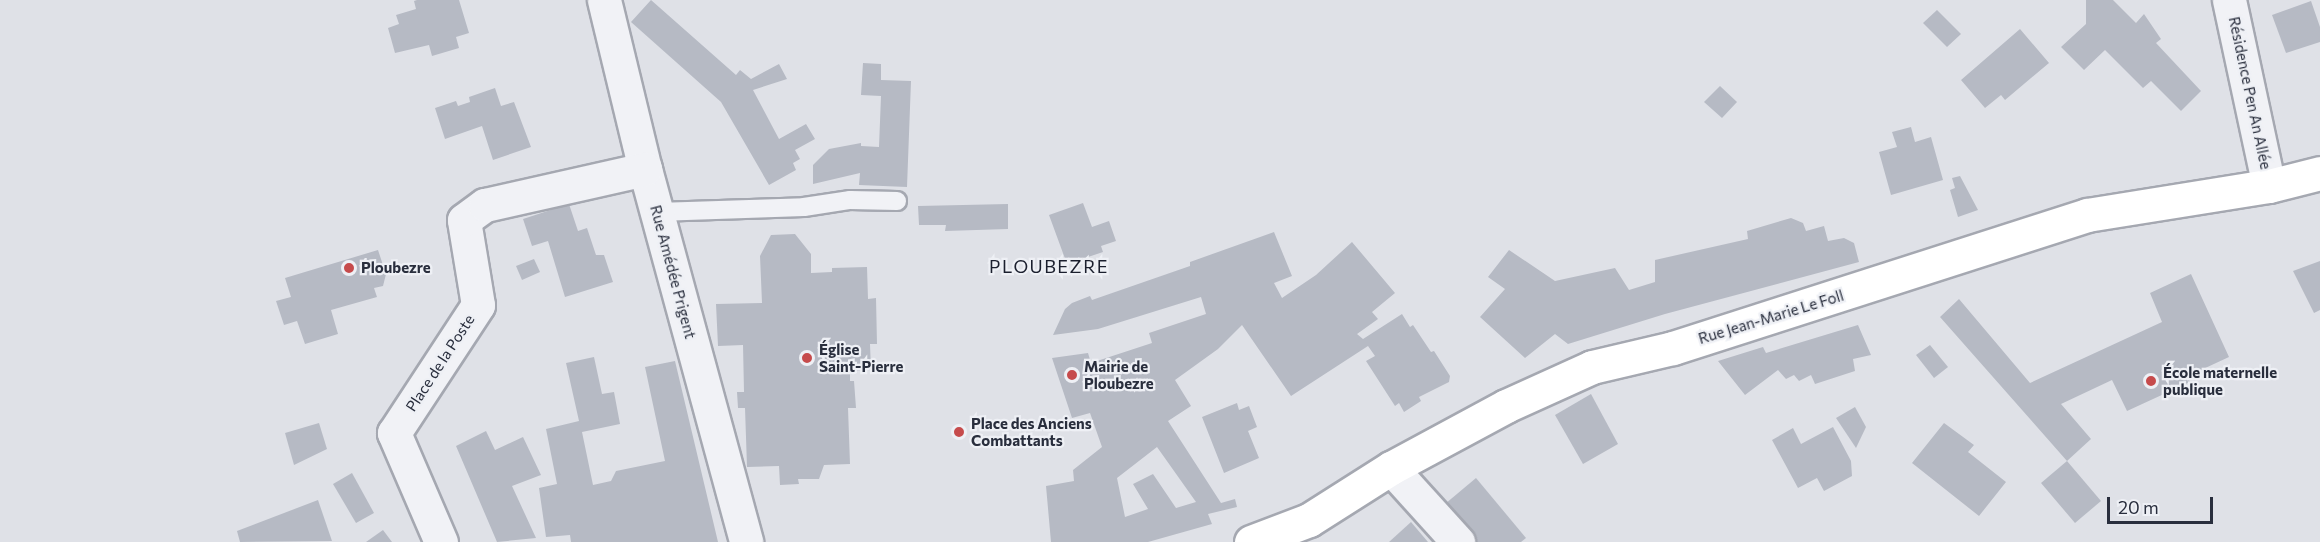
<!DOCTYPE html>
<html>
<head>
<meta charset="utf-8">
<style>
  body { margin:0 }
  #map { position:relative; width:2320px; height:542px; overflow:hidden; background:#dfe1e7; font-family:Commissioner,sans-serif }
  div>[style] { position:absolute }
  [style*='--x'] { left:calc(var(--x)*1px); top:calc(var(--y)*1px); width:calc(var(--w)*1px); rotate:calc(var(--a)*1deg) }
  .building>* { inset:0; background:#b6bac4 }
  .roads { filter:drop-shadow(2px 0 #a5a8b1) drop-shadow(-2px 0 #a5a8b1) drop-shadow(0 2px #a5a8b1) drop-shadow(0 -2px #a5a8b1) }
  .service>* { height:18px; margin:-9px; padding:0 9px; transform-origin:9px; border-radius:9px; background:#f1f2f6 }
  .minor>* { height:33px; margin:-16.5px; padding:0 16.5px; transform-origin:16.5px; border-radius:16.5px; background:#f1f2f6 }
  .secondary>* { height:33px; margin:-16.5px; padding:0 16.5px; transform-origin:16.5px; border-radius:16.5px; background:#fff }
  .dots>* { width:16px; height:16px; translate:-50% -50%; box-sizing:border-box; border:3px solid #eef0f5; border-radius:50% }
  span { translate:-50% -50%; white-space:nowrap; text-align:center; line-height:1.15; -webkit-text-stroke:4.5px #eef0f5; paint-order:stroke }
  .street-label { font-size:15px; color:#292e3d }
  .poi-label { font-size:15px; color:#292e3d; font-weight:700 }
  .left { translate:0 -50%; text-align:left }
  .quarter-label { font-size:18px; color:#1b1f2e; letter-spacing:1.5px }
  .scale { position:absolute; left:2107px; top:497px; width:106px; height:27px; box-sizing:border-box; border:3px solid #292e3d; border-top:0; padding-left:8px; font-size:18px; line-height:21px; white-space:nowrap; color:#292e3d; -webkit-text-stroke:4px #eef0f5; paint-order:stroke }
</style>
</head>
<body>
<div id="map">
  <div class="building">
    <i style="clip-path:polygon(459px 0,469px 33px,456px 37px,459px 48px,432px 56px,429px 45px,395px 53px,388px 28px,399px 24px,396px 15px,416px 9px,414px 1px,417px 0)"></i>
    <i style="clip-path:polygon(651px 0,736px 75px,740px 70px,751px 79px,779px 64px,787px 79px,753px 90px,779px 139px,806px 124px,815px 139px,795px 150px,800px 159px,793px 163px,796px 170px,769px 185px,721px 102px,631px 22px)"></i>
    <i style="clip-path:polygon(2086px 0,2113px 0,2136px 23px,2144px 14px,2161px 39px,2156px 43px,2201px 91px,2181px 111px,2151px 81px,2143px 88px,2105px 50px,2084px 70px,2061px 47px,2086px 24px)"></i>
    <i style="clip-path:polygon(2311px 1px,2320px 27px,2320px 42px,2286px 53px,2272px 15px)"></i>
    <i style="clip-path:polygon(1937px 10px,1961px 34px,1947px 47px,1923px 23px)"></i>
    <i style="clip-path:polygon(2020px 29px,2049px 63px,2005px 100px,2001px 95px,1985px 108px,1961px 80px)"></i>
    <i style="clip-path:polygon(863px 63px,881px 64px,881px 80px,911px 81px,907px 187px,859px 185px,860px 173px,813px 184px,813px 165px,829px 149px,861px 143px,861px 146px,879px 147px,881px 96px,861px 95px)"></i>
    <i style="clip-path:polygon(1720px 86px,1737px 102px,1722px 118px,1704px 102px)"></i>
    <i style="clip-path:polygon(495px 88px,501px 106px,514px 102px,531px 147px,493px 160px,482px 126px,445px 139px,435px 108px,456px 101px,458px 106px,470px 102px,469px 97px)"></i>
    <i style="clip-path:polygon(1911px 127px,1915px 142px,1931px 137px,1943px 180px,1891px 195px,1879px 152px,1897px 147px,1892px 132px)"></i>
    <i style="clip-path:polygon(1960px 176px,1978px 210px,1958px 217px,1950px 190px,1955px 188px,1952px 178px)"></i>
    <i style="clip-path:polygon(1083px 203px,1092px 227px,1109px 221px,1116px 241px,1101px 246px,1103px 252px,1067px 264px,1049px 215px)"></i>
    <i style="clip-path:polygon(569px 204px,578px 231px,587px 228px,596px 255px,604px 255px,613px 282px,565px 297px,548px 241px,532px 246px,523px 219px)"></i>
    <i style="clip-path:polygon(1008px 204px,1008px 229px,945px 231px,946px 225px,919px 225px,918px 206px)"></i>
    <i style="clip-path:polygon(1791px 218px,1803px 223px,1806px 231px,1824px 226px,1828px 241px,1844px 238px,1854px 243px,1859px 262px,1665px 314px,1568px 344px,1555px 334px,1525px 358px,1480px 317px,1505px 289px,1488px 277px,1509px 250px,1555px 281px,1615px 268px,1629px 290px,1655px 282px,1655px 260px,1748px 239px,1747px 231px)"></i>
    <i style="clip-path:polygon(evenodd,1274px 232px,1292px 276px,1274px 283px,1282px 298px,1316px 275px,1352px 242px,1395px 293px,1372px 312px,1378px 319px,1357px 334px,1363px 339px,1402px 314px,1410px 327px,1413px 325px,1431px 352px,1434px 351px,1450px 376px,1449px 382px,1419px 397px,1421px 401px,1404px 412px,1399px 403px,1395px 406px,1366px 361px,1375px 356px,1368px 346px,1291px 396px,1242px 325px,1218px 349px,1175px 380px,1191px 406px,1168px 421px,1221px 503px,1235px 499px,1237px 507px,1208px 514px,1212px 524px,1148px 542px,1051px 542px,1046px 486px,1074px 481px,1073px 470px,1102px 447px,1090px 413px,1072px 418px,1052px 358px,1088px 353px,1091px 363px,1152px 343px,1149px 333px,1206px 314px,1201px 297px,1098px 329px,1053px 335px,1065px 309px,1072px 303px,1090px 296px,1092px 300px,1190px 266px,1190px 262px,1274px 232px,1157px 447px,1196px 502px,1176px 508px,1153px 474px,1133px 484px,1148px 509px,1125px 517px,1117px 478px,1157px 447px)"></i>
    <i style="clip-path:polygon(795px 234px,811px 254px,811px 273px,832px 272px,832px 268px,867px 267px,868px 299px,876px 298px,877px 344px,870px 344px,871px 370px,850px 371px,850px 381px,854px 381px,856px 408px,848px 408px,850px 464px,824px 465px,819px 479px,798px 479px,799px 484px,780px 485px,779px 466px,747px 467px,745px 408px,738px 408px,737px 392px,744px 392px,743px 345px,718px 346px,716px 304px,762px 303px,760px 256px,771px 235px)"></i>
    <i style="clip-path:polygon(378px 250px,386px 274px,383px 286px,374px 288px,377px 297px,331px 310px,338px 334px,305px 344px,297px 321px,284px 325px,276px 301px,291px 297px,285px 278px)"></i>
    <i style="clip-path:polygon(534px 259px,540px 272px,522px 280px,516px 266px)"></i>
    <i style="clip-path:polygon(2320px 261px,2320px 310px,2314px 313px,2293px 271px)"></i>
    <i style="clip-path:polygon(2191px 274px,2229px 357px,2188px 376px,2190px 382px,2127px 411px,2112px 380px,2061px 404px,2091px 439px,2067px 461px,1940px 317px,1959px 299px,2030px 383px,2162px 322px,2150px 293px)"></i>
    <i style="clip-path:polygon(1858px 325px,1871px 355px,1853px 359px,1855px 371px,1815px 384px,1811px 375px,1799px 381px,1794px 375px,1786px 379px,1778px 370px,1745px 395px,1718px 361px,1763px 347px,1766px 353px)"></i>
    <i style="clip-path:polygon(1930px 345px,1948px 367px,1934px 378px,1916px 355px)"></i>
    <i style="clip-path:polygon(594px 357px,602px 394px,614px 392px,620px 424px,582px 432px,593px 485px,611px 481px,616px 471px,665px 461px,645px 367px,675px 361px,718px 542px,571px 542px,570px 535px,546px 537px,539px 488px,557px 484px,546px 429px,579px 421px,566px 363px)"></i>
    <i style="clip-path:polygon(1591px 394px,1618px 444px,1583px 464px,1555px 415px)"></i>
    <i style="clip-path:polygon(1237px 403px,1239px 410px,1249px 406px,1257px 427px,1248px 431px,1259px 458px,1224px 473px,1202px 417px)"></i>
    <i style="clip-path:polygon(1855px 407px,1866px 427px,1856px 448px,1836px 418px)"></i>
    <i style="clip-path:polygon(319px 423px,327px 449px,294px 465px,285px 433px)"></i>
    <i style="clip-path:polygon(1944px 423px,1974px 445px,1968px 452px,2006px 482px,1979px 516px,1912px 463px)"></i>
    <i style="clip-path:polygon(1833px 427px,1851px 461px,1852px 476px,1824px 491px,1817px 478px,1798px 488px,1772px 440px,1793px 428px,1801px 444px)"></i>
    <i style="clip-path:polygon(486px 431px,495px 450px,523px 437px,541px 475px,512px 486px,536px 538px,497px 542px,456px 446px)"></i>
    <i style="clip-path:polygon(2067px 461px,2101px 501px,2075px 523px,2041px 483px)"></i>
    <i style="clip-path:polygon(352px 473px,374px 513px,356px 523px,333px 484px)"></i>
    <i style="clip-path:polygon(1476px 478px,1526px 538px,1521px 542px,1477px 542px,1445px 504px)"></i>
    <i style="clip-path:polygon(318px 500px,332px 541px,240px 542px,237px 531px)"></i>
    <i style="clip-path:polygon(1411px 522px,1428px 542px,1389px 542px)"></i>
    <i style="clip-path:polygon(383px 530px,392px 542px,366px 542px)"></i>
  </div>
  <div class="roads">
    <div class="service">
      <i style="--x:657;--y:212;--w:147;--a:-1.9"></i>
      <i style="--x:804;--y:207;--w:47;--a:-8.7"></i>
      <i style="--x:850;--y:200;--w:47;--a:1.2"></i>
    </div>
    <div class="minor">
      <i style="--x:604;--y:0;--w:174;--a:76.4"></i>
      <i style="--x:645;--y:169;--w:386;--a:74.8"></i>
      <i style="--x:2229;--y:0;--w:190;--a:77.9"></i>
      <i style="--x:1391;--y:468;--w:100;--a:47.8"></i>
      <i style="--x:441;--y:542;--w:119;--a:-113.3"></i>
      <i style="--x:394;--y:433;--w:153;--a:-56.7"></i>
      <i style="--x:478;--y:305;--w:86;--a:-99.4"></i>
      <i style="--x:464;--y:220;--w:26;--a:-36"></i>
      <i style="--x:485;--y:205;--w:164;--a:-12.7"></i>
    </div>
    <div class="secondary">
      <i style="--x:1251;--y:542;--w:62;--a:-20.8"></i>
      <i style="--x:1309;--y:520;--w:97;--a:-32.4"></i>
      <i style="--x:1391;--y:468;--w:131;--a:-28.3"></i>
      <i style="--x:1506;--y:406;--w:94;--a:-24.4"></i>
      <i style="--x:1592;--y:367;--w:83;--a:-13.2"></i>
      <i style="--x:1673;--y:348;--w:435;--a:-17.8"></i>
      <i style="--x:2087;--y:215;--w:184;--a:-9.1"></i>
      <i style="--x:2269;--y:186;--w:53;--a:-14.3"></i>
    </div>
  </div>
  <div class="dots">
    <i style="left:349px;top:268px;background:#c64b4c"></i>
    <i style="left:807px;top:358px;background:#c64b4c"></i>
    <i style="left:1072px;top:375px;background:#c64b4c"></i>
    <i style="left:2151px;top:381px;background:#c64b4c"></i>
    <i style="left:959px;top:432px;background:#c64b4c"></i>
  </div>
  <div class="street-label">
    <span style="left:2250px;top:93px;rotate:78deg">Résidence Pen An Allée</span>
    <span style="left:673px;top:272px;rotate:75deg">Rue Amédée Prigent</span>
    <span style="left:1771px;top:317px;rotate:-17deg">Rue Jean-Marie Le Foll</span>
    <span style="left:440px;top:363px;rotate:-57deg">Place de la Poste</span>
  </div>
  <div class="poi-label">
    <span class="left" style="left:361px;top:268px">Ploubezre</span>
    <span class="left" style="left:819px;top:358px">Église<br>Saint-Pierre</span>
    <span class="left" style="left:1084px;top:375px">Mairie de<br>Ploubezre</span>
    <span class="left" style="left:2163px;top:381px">École maternelle<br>publique</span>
    <span class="left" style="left:971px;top:432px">Place des Anciens<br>Combattants</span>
  </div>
  <div class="quarter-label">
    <span style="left:1049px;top:266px">PLOUBEZRE</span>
  </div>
  <div class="scale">20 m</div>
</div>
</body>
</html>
